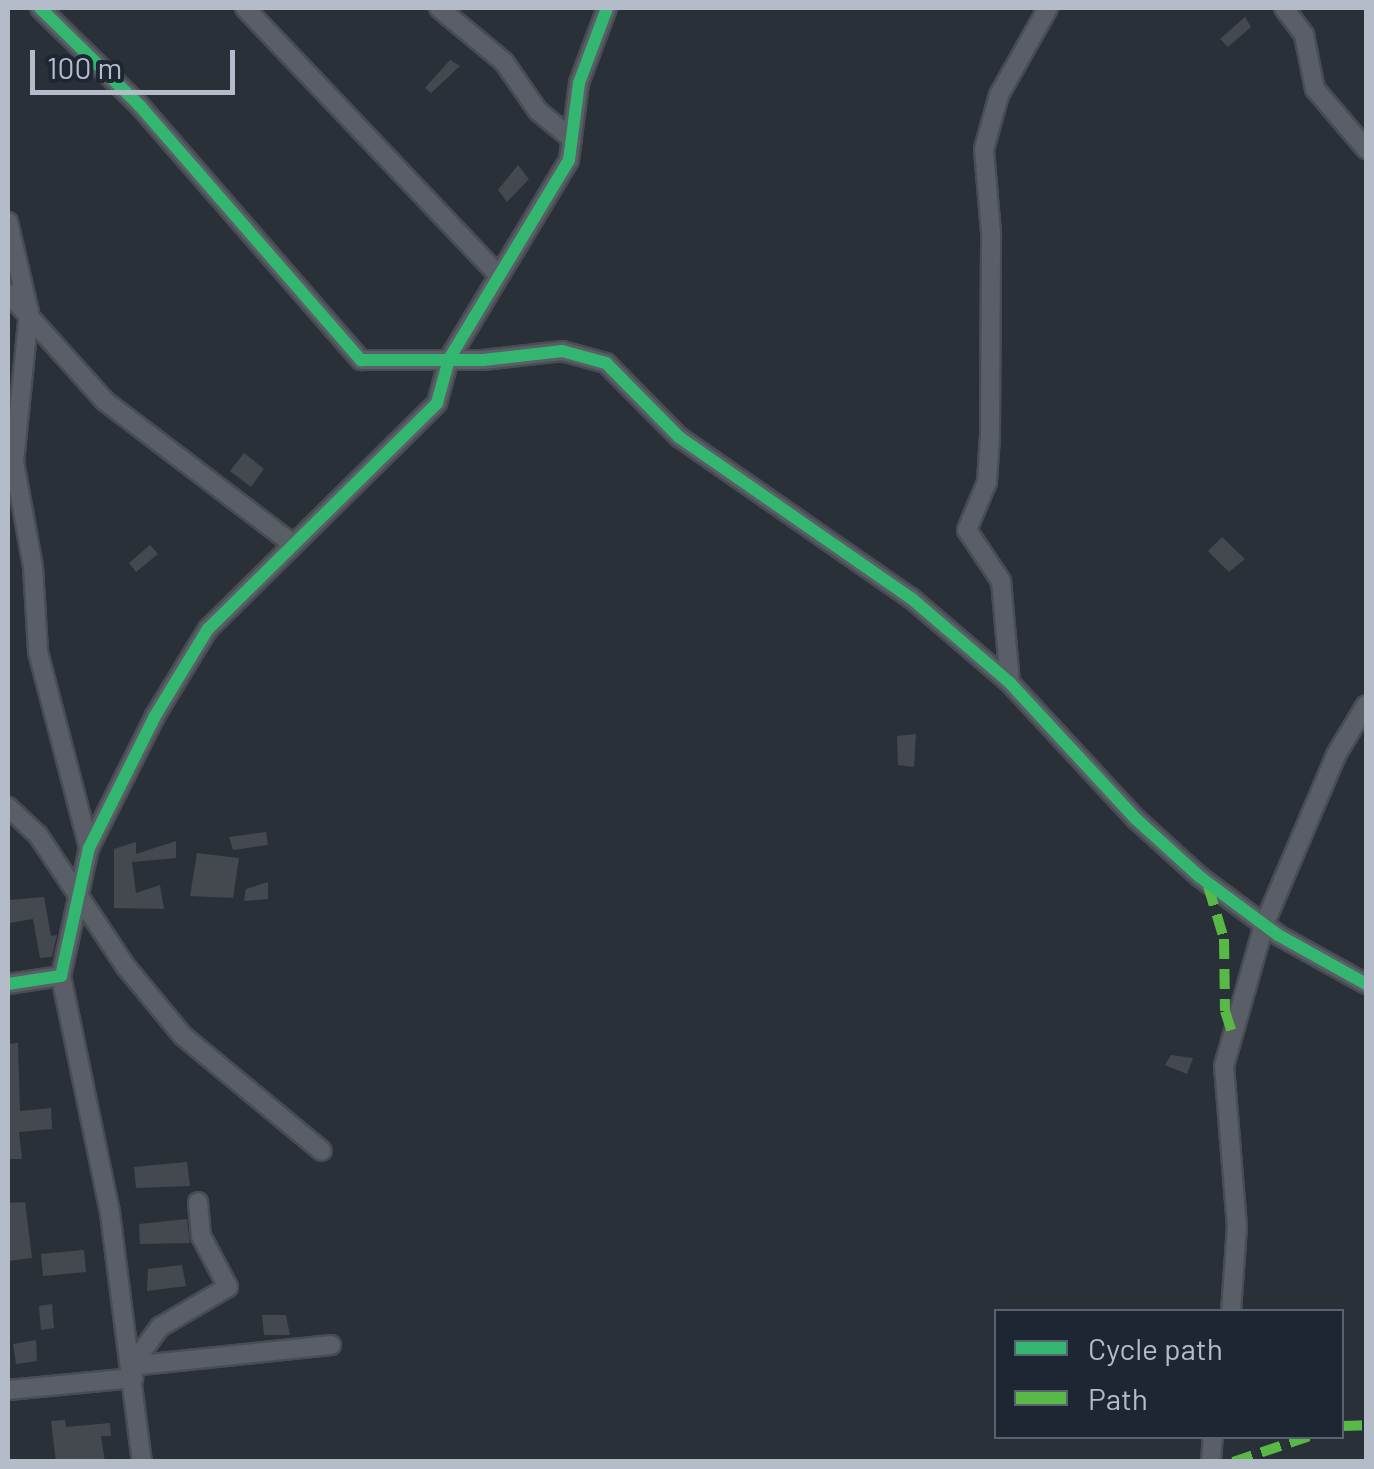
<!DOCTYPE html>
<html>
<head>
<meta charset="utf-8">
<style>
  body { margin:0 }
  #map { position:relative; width:1374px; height:1469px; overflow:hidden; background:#2a3038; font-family:Barlow,sans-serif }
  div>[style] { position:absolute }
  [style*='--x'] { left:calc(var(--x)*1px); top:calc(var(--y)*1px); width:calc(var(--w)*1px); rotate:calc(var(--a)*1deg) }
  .building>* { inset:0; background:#444950 }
  .roads { filter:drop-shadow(2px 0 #484c53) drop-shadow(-2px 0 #484c53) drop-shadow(0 2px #484c53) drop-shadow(0 -2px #484c53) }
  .minor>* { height:18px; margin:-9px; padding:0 9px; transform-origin:9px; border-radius:9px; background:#5a5e66 }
  .quiet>* { height:10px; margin-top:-5px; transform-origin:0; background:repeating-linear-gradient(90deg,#58b947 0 20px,transparent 0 30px) }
  .cycleway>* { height:12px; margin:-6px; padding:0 6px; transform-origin:6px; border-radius:6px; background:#33b770 }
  span { translate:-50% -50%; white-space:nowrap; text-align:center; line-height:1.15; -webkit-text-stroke:9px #1d2633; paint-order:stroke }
  .frame { position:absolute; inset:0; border:10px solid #b4bcc9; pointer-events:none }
  .legend { position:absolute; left:994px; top:1309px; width:350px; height:130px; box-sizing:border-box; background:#1d2633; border:2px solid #59626f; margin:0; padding:12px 18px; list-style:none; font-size:30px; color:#b4bcc9 }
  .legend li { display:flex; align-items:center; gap:20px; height:50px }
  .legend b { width:50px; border:2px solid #59626f }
  .scale { position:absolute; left:30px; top:50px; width:205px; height:45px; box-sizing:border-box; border:5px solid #b4bcc9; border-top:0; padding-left:12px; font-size:30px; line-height:35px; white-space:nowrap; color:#b4bcc9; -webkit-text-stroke:8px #1d2633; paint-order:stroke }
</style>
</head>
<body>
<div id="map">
  <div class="building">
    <i style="clip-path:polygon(1245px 17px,1251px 27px,1228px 47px,1220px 39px)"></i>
    <i style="clip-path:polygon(450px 60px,460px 66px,431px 93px,425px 88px)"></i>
    <i style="clip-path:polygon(518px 165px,529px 179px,507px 202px,498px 190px)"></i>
    <i style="clip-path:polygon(244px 453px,264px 469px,251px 487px,230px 471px)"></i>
    <i style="clip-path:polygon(1222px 537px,1245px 559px,1229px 572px,1208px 551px)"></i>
    <i style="clip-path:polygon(150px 545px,158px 554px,136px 572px,129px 563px)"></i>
    <i style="clip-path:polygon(916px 734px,914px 767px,898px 765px,897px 736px)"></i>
    <i style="clip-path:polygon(266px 832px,268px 845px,233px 850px,229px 837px)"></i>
    <i style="clip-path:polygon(176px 841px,176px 858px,132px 862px,136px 893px,160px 885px,164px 909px,114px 908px,114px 849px,136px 842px,136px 854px)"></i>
    <i style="clip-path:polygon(197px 853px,239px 858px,233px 898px,190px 896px)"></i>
    <i style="clip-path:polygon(268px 882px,268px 899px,244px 901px,246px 889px)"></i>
    <i style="clip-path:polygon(44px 897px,51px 936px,57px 935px,52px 957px,40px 958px,33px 919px,9px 923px,9px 900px)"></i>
    <i style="clip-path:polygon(18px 1043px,20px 1111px,51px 1108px,52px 1129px,19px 1132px,22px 1159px,8px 1159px,8px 1044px)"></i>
    <i style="clip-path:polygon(1171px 1055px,1193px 1058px,1187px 1074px,1165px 1065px)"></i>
    <i style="clip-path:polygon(187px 1162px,190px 1186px,136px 1188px,134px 1167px)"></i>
    <i style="clip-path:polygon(25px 1202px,32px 1258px,8px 1261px,8px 1203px)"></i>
    <i style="clip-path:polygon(187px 1219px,190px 1243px,140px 1244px,139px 1224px)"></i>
    <i style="clip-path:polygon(84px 1250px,86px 1272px,43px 1276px,41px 1254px)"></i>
    <i style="clip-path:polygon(182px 1265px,186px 1286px,147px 1291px,148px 1269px)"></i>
    <i style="clip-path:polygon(52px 1304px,54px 1328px,41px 1330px,39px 1306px)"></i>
    <i style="clip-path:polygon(262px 1315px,286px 1315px,290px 1335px,264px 1335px)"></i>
    <i style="clip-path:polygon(36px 1340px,37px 1361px,16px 1364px,13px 1344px)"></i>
    <i style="clip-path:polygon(65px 1420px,66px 1427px,110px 1423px,111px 1436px,101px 1436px,105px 1462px,56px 1462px,51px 1421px)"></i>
  </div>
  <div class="roads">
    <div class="minor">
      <i style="--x:40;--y:8;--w:140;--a:44.4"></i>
      <i style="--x:140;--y:106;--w:337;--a:49"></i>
      <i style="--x:361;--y:360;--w:122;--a:0"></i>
      <i style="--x:483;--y:360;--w:80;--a:-6.5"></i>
      <i style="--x:562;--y:351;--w:46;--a:15.3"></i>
      <i style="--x:606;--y:363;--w:104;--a:45.4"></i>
      <i style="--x:679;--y:437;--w:282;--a:34.8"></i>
      <i style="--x:911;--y:598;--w:130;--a:40.6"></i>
      <i style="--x:1010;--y:683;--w:185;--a:47.2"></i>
      <i style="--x:1136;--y:819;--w:86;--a:42.2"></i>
      <i style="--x:1200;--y:877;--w:97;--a:36.6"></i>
      <i style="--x:1278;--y:935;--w:101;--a:29.1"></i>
      <i style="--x:245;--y:8;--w:369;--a:46.5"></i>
      <i style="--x:439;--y:8;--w:85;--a:39.7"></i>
      <i style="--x:504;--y:62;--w:60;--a:55.2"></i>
      <i style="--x:538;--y:111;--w:44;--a:39.5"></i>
      <i style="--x:1284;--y:8;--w:34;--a:53"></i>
      <i style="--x:1304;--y:35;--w:55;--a:78.5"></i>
      <i style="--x:1315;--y:89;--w:79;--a:49.6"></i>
      <i style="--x:8;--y:222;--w:92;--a:76.9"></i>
      <i style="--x:29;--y:312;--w:151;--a:95.7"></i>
      <i style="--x:14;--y:462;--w:107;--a:79.7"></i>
      <i style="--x:33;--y:567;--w:85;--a:86.6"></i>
      <i style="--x:38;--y:652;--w:203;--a:75.4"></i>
      <i style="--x:8;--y:293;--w:145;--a:48.1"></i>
      <i style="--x:105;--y:401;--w:233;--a:37.3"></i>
      <i style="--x:1010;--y:683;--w:102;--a:-95"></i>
      <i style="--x:1001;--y:581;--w:61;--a:-123.7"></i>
      <i style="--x:967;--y:530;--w:52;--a:-67.4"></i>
      <i style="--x:987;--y:482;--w:46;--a:-86.3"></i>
      <i style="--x:990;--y:436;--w:203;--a:-89.7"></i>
      <i style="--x:991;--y:233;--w:84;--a:-94.8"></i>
      <i style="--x:984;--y:149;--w:56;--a:-74.5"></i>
      <i style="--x:999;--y:95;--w:100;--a:-60.6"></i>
      <i style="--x:8;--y:807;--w:41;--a:43"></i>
      <i style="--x:38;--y:835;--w:159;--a:56.3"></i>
      <i style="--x:126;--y:967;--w:89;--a:50.4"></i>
      <i style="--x:183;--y:1036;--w:180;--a:39.6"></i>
      <i style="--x:61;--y:976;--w:242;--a:78.3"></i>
      <i style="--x:110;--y:1213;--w:251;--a:82.7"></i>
      <i style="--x:8;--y:984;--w:54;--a:-8.6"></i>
      <i style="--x:61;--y:976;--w:131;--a:-77.7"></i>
      <i style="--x:89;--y:848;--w:148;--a:-63.4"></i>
      <i style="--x:155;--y:716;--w:102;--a:-58.7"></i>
      <i style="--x:208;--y:629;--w:322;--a:-44.6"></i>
      <i style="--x:437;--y:403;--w:46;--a:-74.7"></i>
      <i style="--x:449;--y:359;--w:232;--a:-58.9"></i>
      <i style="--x:569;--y:160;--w:78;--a:-82.6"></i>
      <i style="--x:579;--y:83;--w:80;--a:-69.5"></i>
      <i style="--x:1231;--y:1312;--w:85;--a:-86"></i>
      <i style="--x:1237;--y:1227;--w:162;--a:-94.6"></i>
      <i style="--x:1224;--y:1066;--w:147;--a:-74.2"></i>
      <i style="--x:1264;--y:925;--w:185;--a:-67"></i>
      <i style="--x:1336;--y:755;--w:58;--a:-59"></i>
      <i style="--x:131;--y:1366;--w:49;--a:-53.4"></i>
      <i style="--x:160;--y:1327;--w:79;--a:-30.5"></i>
      <i style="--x:228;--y:1287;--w:58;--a:-117.9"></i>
      <i style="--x:201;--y:1236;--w:34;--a:-95"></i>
      <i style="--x:131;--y:1366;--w:201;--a:-6"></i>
      <i style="--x:8;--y:1390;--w:126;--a:-5.5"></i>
      <i style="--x:1211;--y:1462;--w:26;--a:-86"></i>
    </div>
  </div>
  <div class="quiet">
    <i style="--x:1208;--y:886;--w:55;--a:73.2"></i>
    <i style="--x:1224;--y:939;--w:72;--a:89.2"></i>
    <i style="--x:1225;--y:1011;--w:22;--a:72"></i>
    <i style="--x:1342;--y:1426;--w:24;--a:-2"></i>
    <i style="--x:1233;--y:1462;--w:81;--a:-18.7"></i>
  </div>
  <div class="cycleway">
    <i style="--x:40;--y:8;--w:140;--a:44.4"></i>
    <i style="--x:140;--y:106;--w:337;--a:49"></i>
    <i style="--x:361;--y:360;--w:122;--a:0"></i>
    <i style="--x:483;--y:360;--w:80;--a:-6.5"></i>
    <i style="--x:562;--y:351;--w:46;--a:15.3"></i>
    <i style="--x:606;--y:363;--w:104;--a:45.4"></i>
    <i style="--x:679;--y:437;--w:282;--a:34.8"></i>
    <i style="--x:911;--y:598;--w:130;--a:40.6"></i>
    <i style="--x:1010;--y:683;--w:185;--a:47.2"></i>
    <i style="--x:1136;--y:819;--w:86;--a:42.2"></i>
    <i style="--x:1200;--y:877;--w:97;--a:36.6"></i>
    <i style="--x:1278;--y:935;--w:101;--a:29.1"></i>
    <i style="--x:8;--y:984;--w:54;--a:-8.6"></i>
    <i style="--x:61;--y:976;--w:131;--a:-77.7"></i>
    <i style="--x:89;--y:848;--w:148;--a:-63.4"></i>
    <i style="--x:155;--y:716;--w:102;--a:-58.7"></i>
    <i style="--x:208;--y:629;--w:322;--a:-44.6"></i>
    <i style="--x:437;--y:403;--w:46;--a:-74.7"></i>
    <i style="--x:449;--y:359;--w:232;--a:-58.9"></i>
    <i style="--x:569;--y:160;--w:78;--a:-82.6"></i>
    <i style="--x:579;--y:83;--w:80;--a:-69.5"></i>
  </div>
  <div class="frame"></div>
  <ul class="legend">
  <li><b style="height:12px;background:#33b770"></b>Cycle path</li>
  <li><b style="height:12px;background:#58b947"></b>Path</li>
  </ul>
  <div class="scale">100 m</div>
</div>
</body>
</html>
